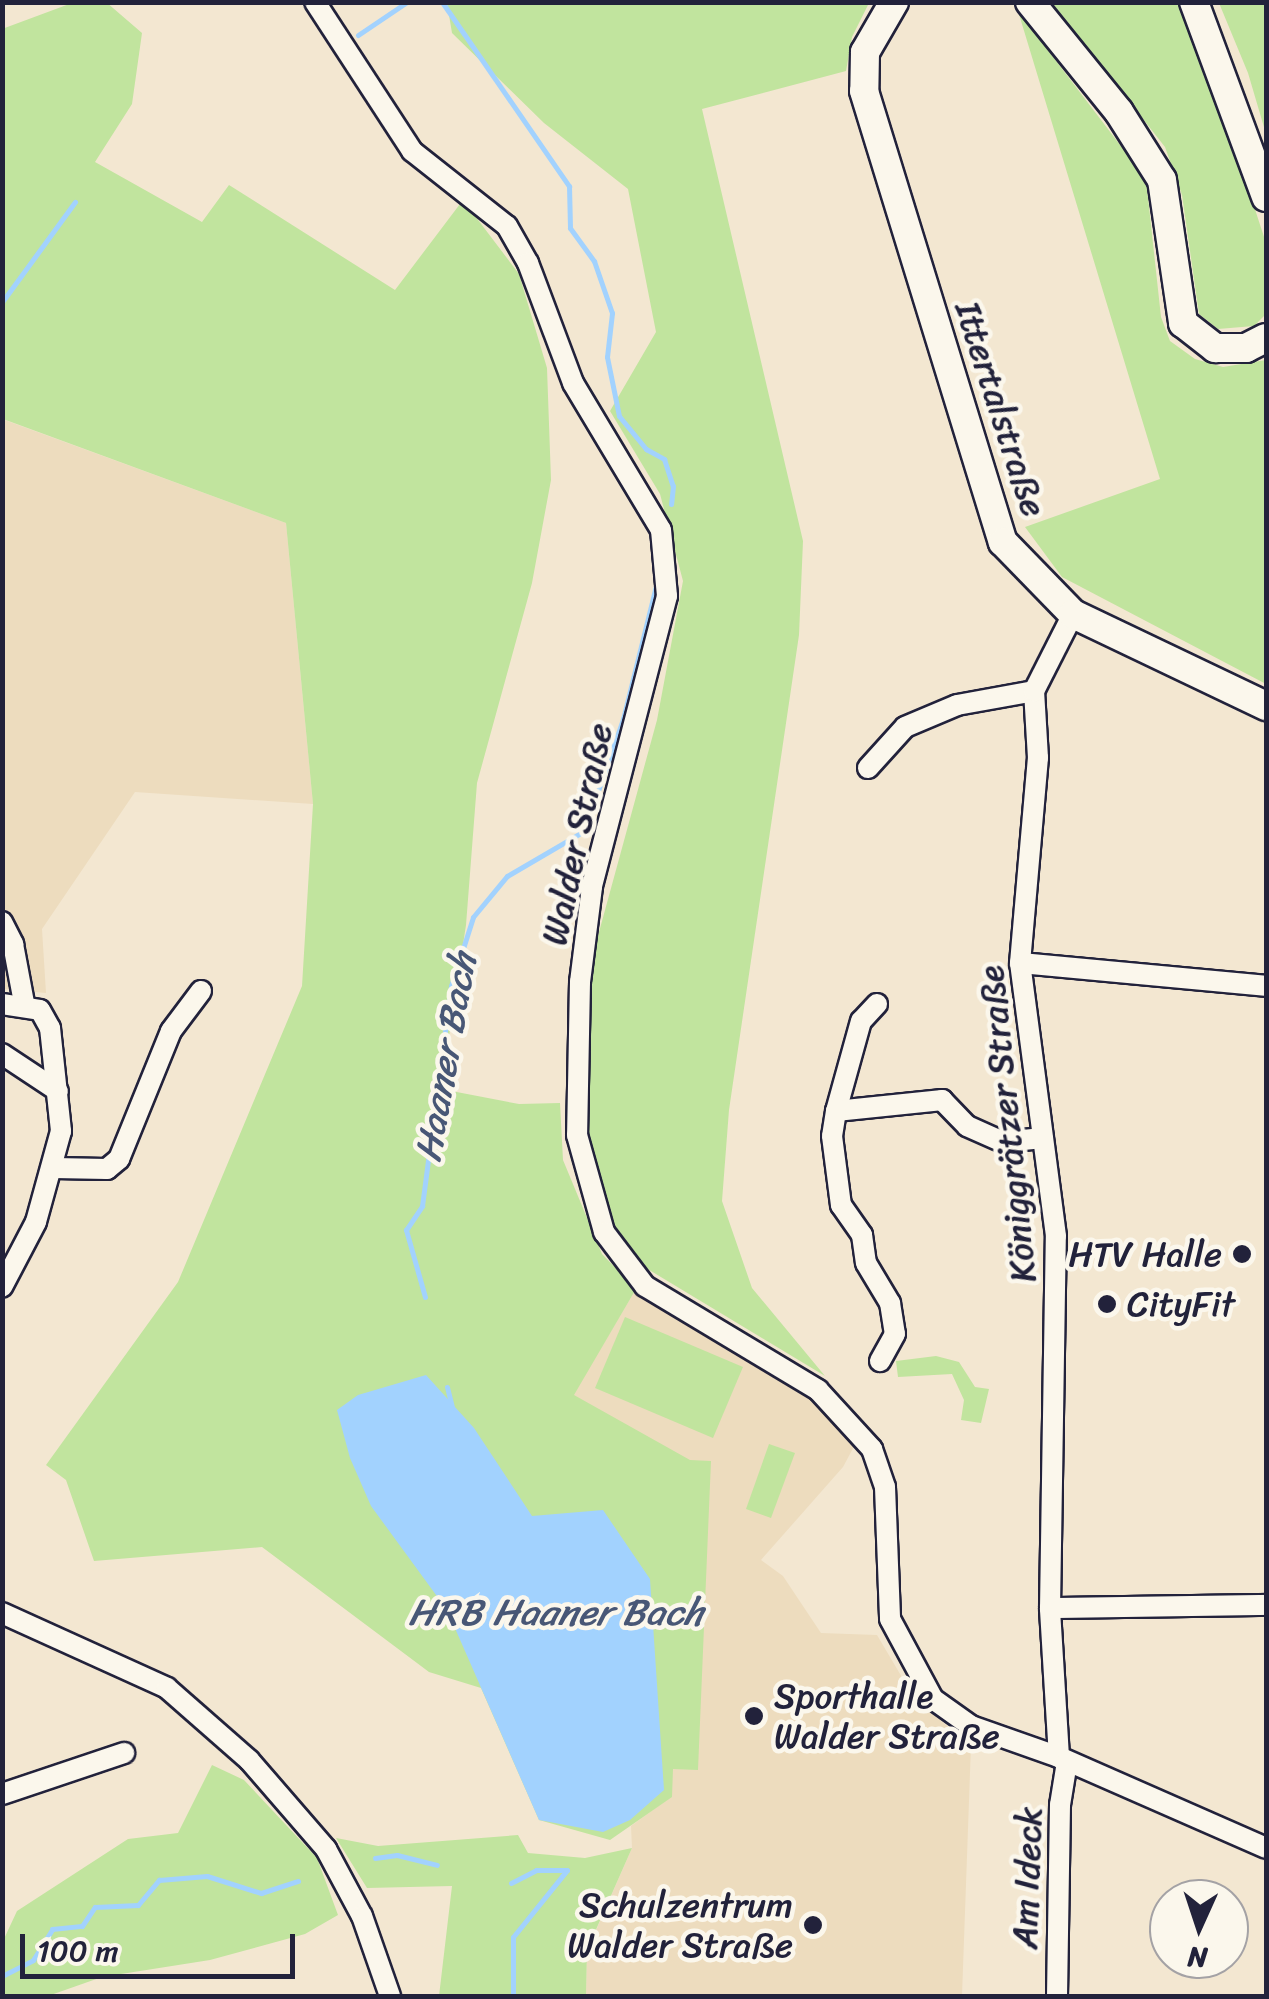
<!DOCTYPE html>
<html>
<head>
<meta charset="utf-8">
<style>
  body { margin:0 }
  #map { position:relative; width:1269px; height:1999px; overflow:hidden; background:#f3e7d1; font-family:Sriracha,sans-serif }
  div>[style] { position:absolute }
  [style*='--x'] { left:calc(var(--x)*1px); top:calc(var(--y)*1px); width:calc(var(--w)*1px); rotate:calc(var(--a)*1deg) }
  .built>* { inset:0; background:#eddcbe }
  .green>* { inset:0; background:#c1e49e }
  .water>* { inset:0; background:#a2d2fe }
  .stream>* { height:5px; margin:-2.5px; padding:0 2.5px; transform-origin:2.5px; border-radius:2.5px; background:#a2d2fe }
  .roads { filter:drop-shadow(2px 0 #22223b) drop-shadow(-2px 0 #22223b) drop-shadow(0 2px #22223b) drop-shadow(0 -2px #22223b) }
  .minor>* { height:20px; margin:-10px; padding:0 10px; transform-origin:10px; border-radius:10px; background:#fbf7ec }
  .secondary>* { height:28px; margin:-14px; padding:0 14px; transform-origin:14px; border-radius:14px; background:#fbf7ec }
  .dots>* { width:28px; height:28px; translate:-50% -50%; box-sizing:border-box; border:5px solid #fbf7ec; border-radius:50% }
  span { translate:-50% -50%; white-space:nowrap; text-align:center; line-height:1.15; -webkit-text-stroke:9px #fbf7ec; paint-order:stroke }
  .street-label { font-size:35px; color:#22223b }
  .poi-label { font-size:35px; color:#22223b }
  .right { translate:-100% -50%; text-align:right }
  .left { translate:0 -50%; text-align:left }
  .water-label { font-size:38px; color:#485776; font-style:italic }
  .frame { position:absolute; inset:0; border:5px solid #22223b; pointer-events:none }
  .north { position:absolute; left:1149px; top:1879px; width:100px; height:100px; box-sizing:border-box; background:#fbf7ec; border:2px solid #a4a2a5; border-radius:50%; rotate:183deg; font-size:28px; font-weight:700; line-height:40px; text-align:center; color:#22223b }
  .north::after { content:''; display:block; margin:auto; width:35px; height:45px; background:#22223b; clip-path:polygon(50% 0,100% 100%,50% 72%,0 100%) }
  .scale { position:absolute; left:20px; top:1934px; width:275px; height:45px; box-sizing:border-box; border:5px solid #22223b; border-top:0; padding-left:12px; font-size:30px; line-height:35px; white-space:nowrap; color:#22223b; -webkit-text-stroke:8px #fbf7ec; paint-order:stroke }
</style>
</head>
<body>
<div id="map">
  <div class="built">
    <i style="clip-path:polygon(2px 419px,286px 523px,313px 804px,135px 792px,42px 929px,46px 993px,3px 989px)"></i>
    <i style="clip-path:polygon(636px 1289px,809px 1395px,858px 1439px,843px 1467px,761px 1560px,783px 1576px,821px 1633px,877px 1635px,916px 1701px,971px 1745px,962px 1996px,586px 1996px,587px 1951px,632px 1848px,631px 1826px,672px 1796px,573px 1395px)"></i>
  </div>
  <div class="green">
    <i style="clip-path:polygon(106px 2px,142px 33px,132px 104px,95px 162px,202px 222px,229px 185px,395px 290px,463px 200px,519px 274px,547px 368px,551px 480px,532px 583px,477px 783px,466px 925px,441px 1089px,519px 1104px,560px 1103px,563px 1160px,602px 1254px,636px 1289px,574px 1395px,690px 1460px,711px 1461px,698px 1770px,673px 1769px,672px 1797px,610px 1840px,539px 1820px,481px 1688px,429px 1672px,262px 1547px,94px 1561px,66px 1480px,46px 1465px,178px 1282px,302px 986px,313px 804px,286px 523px,3px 419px,2px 29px,72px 3px)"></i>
    <i style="clip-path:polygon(447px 3px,869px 3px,852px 37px,846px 71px,702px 109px,803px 541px,799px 635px,729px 1110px,722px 1201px,752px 1288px,825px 1376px,636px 1262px,604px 1207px,584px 1110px,590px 965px,657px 720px,683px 581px,660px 494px,610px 411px,656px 332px,628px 189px,544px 123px,452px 33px)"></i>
    <i style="clip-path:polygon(1052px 3px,1178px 3px,1198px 35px,1266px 243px,1266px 314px,1254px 326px,1218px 329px,1199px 314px,1182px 195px,1165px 147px)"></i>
    <i style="clip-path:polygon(1219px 3px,1266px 3px,1266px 134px,1248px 73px)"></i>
    <i style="clip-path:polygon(1018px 11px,1146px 179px,1161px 317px,1170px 341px,1195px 359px,1223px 367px,1266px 360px,1266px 684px,1062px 577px,1025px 527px,1160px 479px)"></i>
    <i style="clip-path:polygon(625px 1317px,743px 1367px,713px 1438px,595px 1388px)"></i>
    <i style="clip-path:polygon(936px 1356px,959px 1362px,975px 1387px,989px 1389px,981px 1423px,961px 1420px,964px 1400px,952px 1374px,898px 1377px,896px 1361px)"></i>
    <i style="clip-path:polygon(769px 1444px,795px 1453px,771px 1518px,746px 1509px)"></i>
    <i style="clip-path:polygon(212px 1765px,244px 1780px,317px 1858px,338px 1915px,305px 1934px,210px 1960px,102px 1977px,48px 1996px,3px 1996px,3px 1941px,17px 1911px,128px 1839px,178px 1833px)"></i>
    <i style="clip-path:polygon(518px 1835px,528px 1853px,585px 1858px,632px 1848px,587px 1950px,586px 1996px,439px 1996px,452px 1886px,367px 1888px,336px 1838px,378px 1846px)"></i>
  </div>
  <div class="water">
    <i style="clip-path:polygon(426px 1375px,474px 1428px,532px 1516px,603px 1510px,650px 1579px,664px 1790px,630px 1820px,603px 1832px,539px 1820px,447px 1610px,371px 1506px,350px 1458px,337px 1410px,358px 1395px)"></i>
  </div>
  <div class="stream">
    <i style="--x:442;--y:2;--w:224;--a:55.4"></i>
    <i style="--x:569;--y:186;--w:42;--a:88.6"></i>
    <i style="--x:570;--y:228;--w:41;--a:54"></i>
    <i style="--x:594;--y:261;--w:55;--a:70.9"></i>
    <i style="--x:612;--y:313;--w:44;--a:96.5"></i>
    <i style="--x:607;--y:357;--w:60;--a:78.5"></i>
    <i style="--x:619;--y:416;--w:43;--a:50.7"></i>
    <i style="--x:646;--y:449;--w:21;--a:29"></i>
    <i style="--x:664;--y:459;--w:28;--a:72"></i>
    <i style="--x:673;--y:486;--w:18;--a:96"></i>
    <i style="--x:358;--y:35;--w:59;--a:-34"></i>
    <i style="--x:2;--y:302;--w:124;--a:-53.9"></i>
    <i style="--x:425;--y:1297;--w:70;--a:-105.8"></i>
    <i style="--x:406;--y:1230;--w:29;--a:-56"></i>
    <i style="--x:422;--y:1206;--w:222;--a:-82.5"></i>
    <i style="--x:451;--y:986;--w:72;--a:-72.3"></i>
    <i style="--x:473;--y:917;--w:53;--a:-50.3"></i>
    <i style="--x:507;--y:876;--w:89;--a:-30.3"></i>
    <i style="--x:584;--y:831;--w:119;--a:-70.8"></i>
    <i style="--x:623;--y:719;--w:141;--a:-76.1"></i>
    <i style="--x:447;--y:1387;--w:21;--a:76"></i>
    <i style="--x:375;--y:1858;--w:22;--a:-8"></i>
    <i style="--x:397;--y:1855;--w:41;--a:14"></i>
    <i style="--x:511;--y:1883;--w:28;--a:-27"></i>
    <i style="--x:536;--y:1870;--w:31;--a:0"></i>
    <i style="--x:2;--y:1976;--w:35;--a:-27"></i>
    <i style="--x:33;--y:1960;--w:36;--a:-58"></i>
    <i style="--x:52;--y:1929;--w:30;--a:-6"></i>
    <i style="--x:82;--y:1926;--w:23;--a:-56"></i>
    <i style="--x:95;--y:1907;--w:43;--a:-2.7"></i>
    <i style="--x:138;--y:1905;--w:33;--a:-50"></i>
    <i style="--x:159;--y:1880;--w:48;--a:-4.8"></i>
    <i style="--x:207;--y:1876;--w:57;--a:17.5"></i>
    <i style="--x:261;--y:1893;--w:39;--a:-18"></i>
    <i style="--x:513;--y:1996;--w:59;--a:-90"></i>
    <i style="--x:513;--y:1937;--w:86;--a:-51.1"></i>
  </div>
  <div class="roads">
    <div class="minor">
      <i style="--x:315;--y:2;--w:178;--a:56.9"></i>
      <i style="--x:412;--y:151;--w:121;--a:38.3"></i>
      <i style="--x:507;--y:226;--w:43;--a:60.4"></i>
      <i style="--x:528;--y:263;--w:128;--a:69.4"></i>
      <i style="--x:573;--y:383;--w:171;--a:59.1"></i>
      <i style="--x:661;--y:530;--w:66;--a:84.8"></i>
      <i style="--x:667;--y:596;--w:301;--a:104.5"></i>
      <i style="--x:592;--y:887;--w:96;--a:97.2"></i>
      <i style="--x:580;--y:982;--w:153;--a:91.1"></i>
      <i style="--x:577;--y:1135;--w:101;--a:74.4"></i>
      <i style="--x:604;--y:1232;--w:68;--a:52.8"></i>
      <i style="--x:645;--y:1286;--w:202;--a:31"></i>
      <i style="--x:818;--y:1390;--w:80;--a:47.5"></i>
      <i style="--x:872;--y:1449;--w:40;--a:71.1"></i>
      <i style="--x:885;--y:1487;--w:132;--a:87.8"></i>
      <i style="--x:890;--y:1619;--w:91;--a:61.7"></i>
      <i style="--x:933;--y:1699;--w:47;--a:35.4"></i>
      <i style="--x:971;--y:1726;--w:93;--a:19.4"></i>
      <i style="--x:1059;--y:1757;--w:226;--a:23.7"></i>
      <i style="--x:868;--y:768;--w:55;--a:-47.9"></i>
      <i style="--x:905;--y:727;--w:56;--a:-22.9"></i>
      <i style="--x:957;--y:705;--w:78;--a:-10.3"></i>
      <i style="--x:2;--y:922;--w:25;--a:63"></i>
      <i style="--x:13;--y:944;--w:60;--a:79.4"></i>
      <i style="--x:1020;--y:963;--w:247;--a:5.3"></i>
      <i style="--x:2;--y:1004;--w:38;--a:9"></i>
      <i style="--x:40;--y:1010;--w:21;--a:61"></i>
      <i style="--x:50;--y:1028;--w:104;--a:83.9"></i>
      <i style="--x:61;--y:1131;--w:94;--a:105.4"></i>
      <i style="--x:36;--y:1222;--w:73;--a:117.6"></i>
      <i style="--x:877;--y:1004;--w:23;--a:133"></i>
      <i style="--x:861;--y:1021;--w:93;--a:105.5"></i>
      <i style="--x:836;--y:1111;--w:107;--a:-5.9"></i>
      <i style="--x:942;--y:1100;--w:36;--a:46"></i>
      <i style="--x:967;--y:1126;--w:39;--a:24"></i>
      <i style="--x:1003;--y:1142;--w:40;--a:-5.7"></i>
      <i style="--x:2;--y:1054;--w:67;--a:33.5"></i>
      <i style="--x:836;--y:1111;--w:25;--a:99"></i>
      <i style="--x:832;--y:1136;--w:70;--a:82.6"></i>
      <i style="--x:841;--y:1205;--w:37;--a:55"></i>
      <i style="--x:862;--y:1235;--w:28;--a:82"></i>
      <i style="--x:866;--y:1263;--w:47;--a:59"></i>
      <i style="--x:890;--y:1303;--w:31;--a:81"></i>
      <i style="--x:895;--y:1334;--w:31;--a:119"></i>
      <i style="--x:54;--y:1168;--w:53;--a:1.1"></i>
      <i style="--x:107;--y:1169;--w:16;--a:-40"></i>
      <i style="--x:119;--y:1159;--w:138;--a:-67.9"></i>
      <i style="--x:171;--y:1031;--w:50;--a:-53.1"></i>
      <i style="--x:1050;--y:1608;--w:216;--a:-0.8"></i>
      <i style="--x:2;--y:1613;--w:181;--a:24.4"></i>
      <i style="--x:167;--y:1688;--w:109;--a:41.3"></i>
      <i style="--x:249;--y:1760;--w:118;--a:49.1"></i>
      <i style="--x:326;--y:1849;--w:76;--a:61.8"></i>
      <i style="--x:362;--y:1916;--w:85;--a:70.7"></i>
      <i style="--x:1059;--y:1757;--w:149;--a:-93.5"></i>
      <i style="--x:1050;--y:1608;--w:372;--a:-89.1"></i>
      <i style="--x:1056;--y:1236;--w:275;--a:-97.5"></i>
      <i style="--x:1020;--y:963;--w:206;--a:-85"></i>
      <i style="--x:1038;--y:758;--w:67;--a:-93.4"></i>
      <i style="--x:1034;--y:691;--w:86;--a:-63.1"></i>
      <i style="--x:2;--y:1794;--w:129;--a:-18.6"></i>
      <i style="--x:1057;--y:1996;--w:191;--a:-89.1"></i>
      <i style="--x:1060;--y:1805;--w:44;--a:-80.8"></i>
    </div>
    <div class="secondary">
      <i style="--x:894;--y:2;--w:58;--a:120.1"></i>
      <i style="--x:865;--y:52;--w:39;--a:91"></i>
      <i style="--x:864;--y:91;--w:472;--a:72.9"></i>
      <i style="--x:1003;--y:542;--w:100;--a:45.8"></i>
      <i style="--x:1073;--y:614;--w:214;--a:25.5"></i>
      <i style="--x:1030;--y:2;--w:141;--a:51"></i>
      <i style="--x:1119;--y:112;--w:80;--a:57.7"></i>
      <i style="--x:1162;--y:180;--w:145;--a:81.6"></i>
      <i style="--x:1183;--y:323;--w:41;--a:38"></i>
      <i style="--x:1215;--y:348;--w:31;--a:0"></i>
      <i style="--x:1246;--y:348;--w:22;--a:-27"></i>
      <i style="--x:1194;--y:2;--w:208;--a:69.7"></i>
    </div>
  </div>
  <div class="dots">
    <i style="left:1242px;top:1254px;background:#22223b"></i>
    <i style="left:1107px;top:1304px;background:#22223b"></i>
    <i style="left:754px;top:1716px;background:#22223b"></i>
    <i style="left:813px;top:1925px;background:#22223b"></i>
  </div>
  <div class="street-label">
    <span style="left:1001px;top:409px;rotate:72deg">Ittertalstraße</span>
    <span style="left:577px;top:834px;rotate:-78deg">Walder Straße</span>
    <span style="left:1007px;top:1124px;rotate:-96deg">Königgrätzer Straße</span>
    <span style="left:1027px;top:1878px;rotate:-88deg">Am Ideck</span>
  </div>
  <div class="poi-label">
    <span class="right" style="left:1222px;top:1254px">HTV Halle</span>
    <span class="left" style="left:1127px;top:1304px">CityFit</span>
    <span class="left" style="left:774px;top:1716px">Sporthalle<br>Walder Straße</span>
    <span class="right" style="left:793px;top:1925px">Schulzentrum<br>Walder Straße</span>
  </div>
  <div class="water-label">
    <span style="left:446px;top:1057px;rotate:-80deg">Haaner Bach</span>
    <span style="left:556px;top:1613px">HRB Haaner Bach</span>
  </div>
  <div class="frame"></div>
  <div class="north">N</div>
  <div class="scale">100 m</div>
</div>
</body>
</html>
